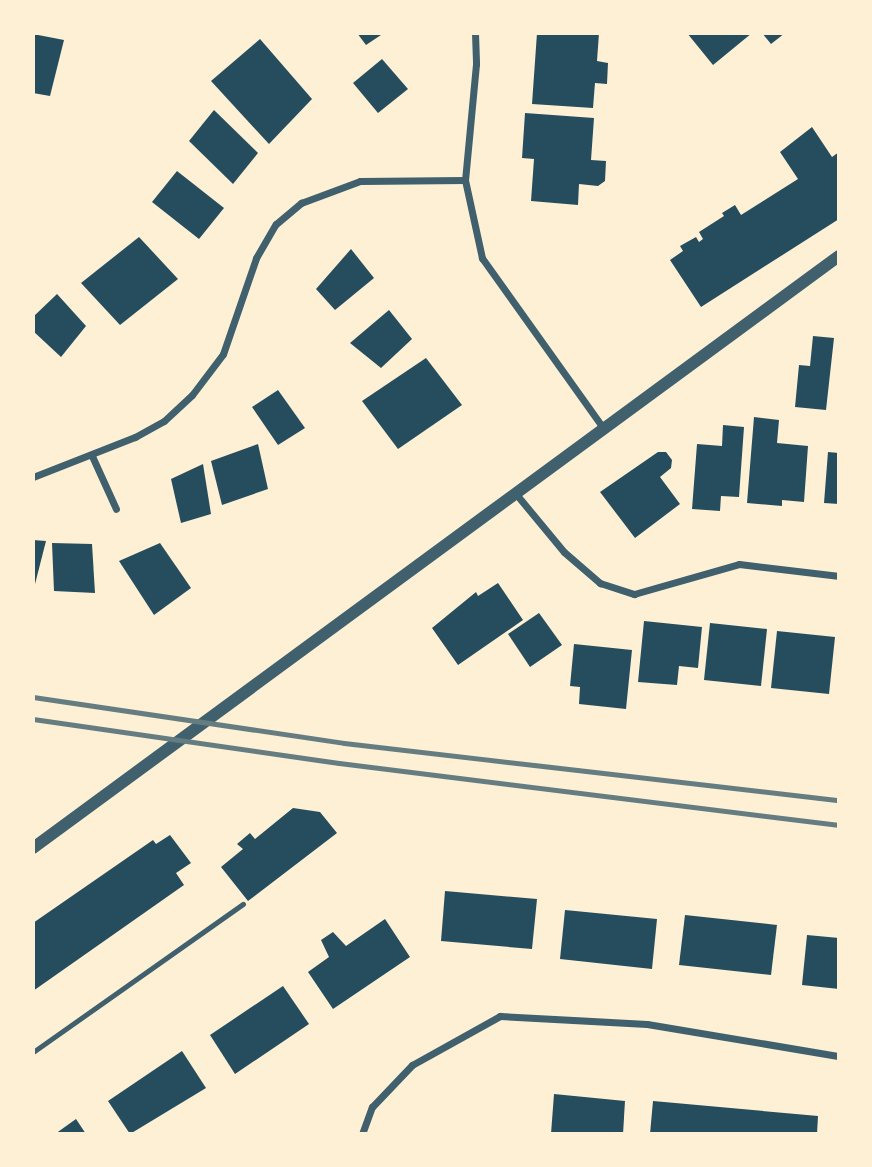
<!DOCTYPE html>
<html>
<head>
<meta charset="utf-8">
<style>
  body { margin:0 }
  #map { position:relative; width:872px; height:1167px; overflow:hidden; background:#fdf0d5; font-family:"Open Sans",sans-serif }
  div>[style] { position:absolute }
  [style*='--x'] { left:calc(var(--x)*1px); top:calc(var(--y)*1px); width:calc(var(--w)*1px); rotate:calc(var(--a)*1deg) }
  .building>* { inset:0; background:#264d5e }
  .service>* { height:5px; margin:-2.5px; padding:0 2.5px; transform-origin:2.5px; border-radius:2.5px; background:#3f606c }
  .minor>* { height:7px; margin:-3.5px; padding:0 3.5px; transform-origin:3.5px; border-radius:3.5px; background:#3f606c }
  .tertiary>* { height:12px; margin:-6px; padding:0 6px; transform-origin:6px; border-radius:6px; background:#3f606c }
  .rail>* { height:5px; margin:-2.5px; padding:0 2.5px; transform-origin:2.5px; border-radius:2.5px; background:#657d81 }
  span { translate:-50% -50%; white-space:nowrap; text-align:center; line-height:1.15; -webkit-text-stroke:7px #fdf0d5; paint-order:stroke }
  .frame { position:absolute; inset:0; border:35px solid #fdf0d5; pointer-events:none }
</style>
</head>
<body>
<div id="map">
  <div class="building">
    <i style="clip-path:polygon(357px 33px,384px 33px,366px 45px)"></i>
    <i style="clip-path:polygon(537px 33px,599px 33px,597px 61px,608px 63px,607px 84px,595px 83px,593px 108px,532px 104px)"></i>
    <i style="clip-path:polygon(687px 33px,752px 33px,713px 65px)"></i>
    <i style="clip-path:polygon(762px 33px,785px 33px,771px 44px)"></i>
    <i style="clip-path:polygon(33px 34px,64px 40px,50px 96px,33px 93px)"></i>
    <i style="clip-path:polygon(260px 39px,312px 99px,269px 144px,211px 81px)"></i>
    <i style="clip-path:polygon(382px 59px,408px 89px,378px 113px,353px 83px)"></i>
    <i style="clip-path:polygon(214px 110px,258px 153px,233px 184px,189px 141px)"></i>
    <i style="clip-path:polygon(525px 113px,594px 118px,591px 160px,606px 161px,605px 181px,598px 186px,579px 184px,578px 205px,531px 201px,534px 159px,522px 158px)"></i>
    <i style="clip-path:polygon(812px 127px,832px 157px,839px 152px,839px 219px,701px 307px,670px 260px,683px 251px,680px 246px,696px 237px,699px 242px,703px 239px,699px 232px,724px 216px,722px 213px,735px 205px,741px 215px,798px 179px,780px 152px)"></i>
    <i style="clip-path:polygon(177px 171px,224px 208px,199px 239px,152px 202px)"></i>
    <i style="clip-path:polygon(139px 237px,178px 279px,120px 325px,81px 283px)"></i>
    <i style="clip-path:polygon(351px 249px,374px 278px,335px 310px,316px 289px)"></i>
    <i style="clip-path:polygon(57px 294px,86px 326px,61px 357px,33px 331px,33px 317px)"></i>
    <i style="clip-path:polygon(389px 310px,412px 339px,381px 368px,350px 343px)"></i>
    <i style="clip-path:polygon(813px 336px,834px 338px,826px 410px,795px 407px,799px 365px,810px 366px)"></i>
    <i style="clip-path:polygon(426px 358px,462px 405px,398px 449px,362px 401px)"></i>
    <i style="clip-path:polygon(278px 390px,305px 428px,278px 445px,252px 407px)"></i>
    <i style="clip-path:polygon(754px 417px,779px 420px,777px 443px,808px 446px,804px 502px,782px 500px,782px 506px,747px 503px)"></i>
    <i style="clip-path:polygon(723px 425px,744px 427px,739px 497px,721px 496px,720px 511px,692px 509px,697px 444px,722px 446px)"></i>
    <i style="clip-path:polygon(258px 444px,268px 489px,222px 505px,211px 461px)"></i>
    <i style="clip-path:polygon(658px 452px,666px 452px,672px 460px,671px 468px,660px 477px,680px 504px,635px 538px,600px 492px)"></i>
    <i style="clip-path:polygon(828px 452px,839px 453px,839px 504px,824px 503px)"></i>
    <i style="clip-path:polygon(203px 464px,211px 514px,181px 523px,171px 479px)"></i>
    <i style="clip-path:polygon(33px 540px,46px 541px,34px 588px,33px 588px)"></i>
    <i style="clip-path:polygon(52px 543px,92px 544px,95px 593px,54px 591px)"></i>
    <i style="clip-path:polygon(160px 543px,191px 588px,154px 615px,119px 561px)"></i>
    <i style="clip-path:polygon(498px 583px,523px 620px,458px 665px,432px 628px,476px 592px,478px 596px)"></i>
    <i style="clip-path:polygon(539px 613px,562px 645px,530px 667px,508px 634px)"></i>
    <i style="clip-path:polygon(644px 621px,702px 627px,698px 668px,679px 666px,677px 685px,638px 682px)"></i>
    <i style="clip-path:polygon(710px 623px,767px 629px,761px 686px,704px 680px)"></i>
    <i style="clip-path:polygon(777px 631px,835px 637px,829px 694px,771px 688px)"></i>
    <i style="clip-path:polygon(574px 644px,632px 650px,626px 709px,579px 704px,580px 687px,570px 686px)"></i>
    <i style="clip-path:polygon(293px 808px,320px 812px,337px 833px,248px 901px,221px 867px,243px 849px,237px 844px,250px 833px,255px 839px)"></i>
    <i style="clip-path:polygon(170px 835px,191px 863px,176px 873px,184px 885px,33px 991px,33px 923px,153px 840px,156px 844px)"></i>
    <i style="clip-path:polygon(445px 891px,537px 899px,532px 949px,441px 941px)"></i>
    <i style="clip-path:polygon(565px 910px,657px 919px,652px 969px,560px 959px)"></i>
    <i style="clip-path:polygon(685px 915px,777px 925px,771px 975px,679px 965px)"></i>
    <i style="clip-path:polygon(385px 919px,410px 957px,333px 1009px,308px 972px,329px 957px,321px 940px,333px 932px,346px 946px)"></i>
    <i style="clip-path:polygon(807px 935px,839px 938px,839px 989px,802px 985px)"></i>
    <i style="clip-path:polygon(283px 986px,309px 1024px,235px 1074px,210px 1035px)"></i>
    <i style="clip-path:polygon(182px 1051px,206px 1088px,130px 1134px,108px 1101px)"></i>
    <i style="clip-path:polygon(554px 1094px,625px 1101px,623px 1134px,551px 1134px)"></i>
    <i style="clip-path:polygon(653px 1101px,818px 1116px,817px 1134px,650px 1134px)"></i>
    <i style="clip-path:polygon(76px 1119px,86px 1134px,55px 1134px)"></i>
  </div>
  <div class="service">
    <i style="--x:33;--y:1052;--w:257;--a:-35.2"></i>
  </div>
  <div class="minor">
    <i style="--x:475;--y:33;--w:31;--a:88"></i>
    <i style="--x:476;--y:64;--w:117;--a:95.4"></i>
    <i style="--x:465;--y:180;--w:80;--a:77.7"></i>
    <i style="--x:482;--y:258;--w:206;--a:54.5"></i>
    <i style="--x:92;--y:456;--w:58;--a:65.6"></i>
    <i style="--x:33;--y:477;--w:110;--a:-21.4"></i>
    <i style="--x:135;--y:437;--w:33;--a:-29"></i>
    <i style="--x:164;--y:421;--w:38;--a:-43"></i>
    <i style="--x:192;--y:395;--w:51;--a:-52.9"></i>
    <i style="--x:223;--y:354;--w:102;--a:-71"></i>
    <i style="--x:256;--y:258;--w:39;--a:-60"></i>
    <i style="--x:276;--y:224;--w:33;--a:-40"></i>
    <i style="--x:301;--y:203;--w:63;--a:-20.4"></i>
    <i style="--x:360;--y:181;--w:105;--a:-0.5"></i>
    <i style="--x:516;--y:494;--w:75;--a:50.4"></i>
    <i style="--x:564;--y:552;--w:48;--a:40.7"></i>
    <i style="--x:600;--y:583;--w:36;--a:18"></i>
    <i style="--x:634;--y:594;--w:109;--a:-15.9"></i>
    <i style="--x:739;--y:564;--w:101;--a:6.8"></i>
    <i style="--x:362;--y:1134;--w:29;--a:-70"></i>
    <i style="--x:372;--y:1107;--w:58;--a:-46.4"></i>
    <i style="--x:412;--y:1065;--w:101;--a:-29.1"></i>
    <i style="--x:500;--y:1016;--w:147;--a:3.1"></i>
    <i style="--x:647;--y:1024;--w:195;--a:9.5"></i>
  </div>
  <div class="tertiary">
    <i style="--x:33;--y:848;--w:1000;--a:-36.3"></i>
  </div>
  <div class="rail">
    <i style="--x:33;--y:697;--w:314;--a:8.4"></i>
    <i style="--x:344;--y:743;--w:498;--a:6.6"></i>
    <i style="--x:33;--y:719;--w:309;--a:8.2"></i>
    <i style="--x:339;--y:763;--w:504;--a:7.07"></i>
  </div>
  <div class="frame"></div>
</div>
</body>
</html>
